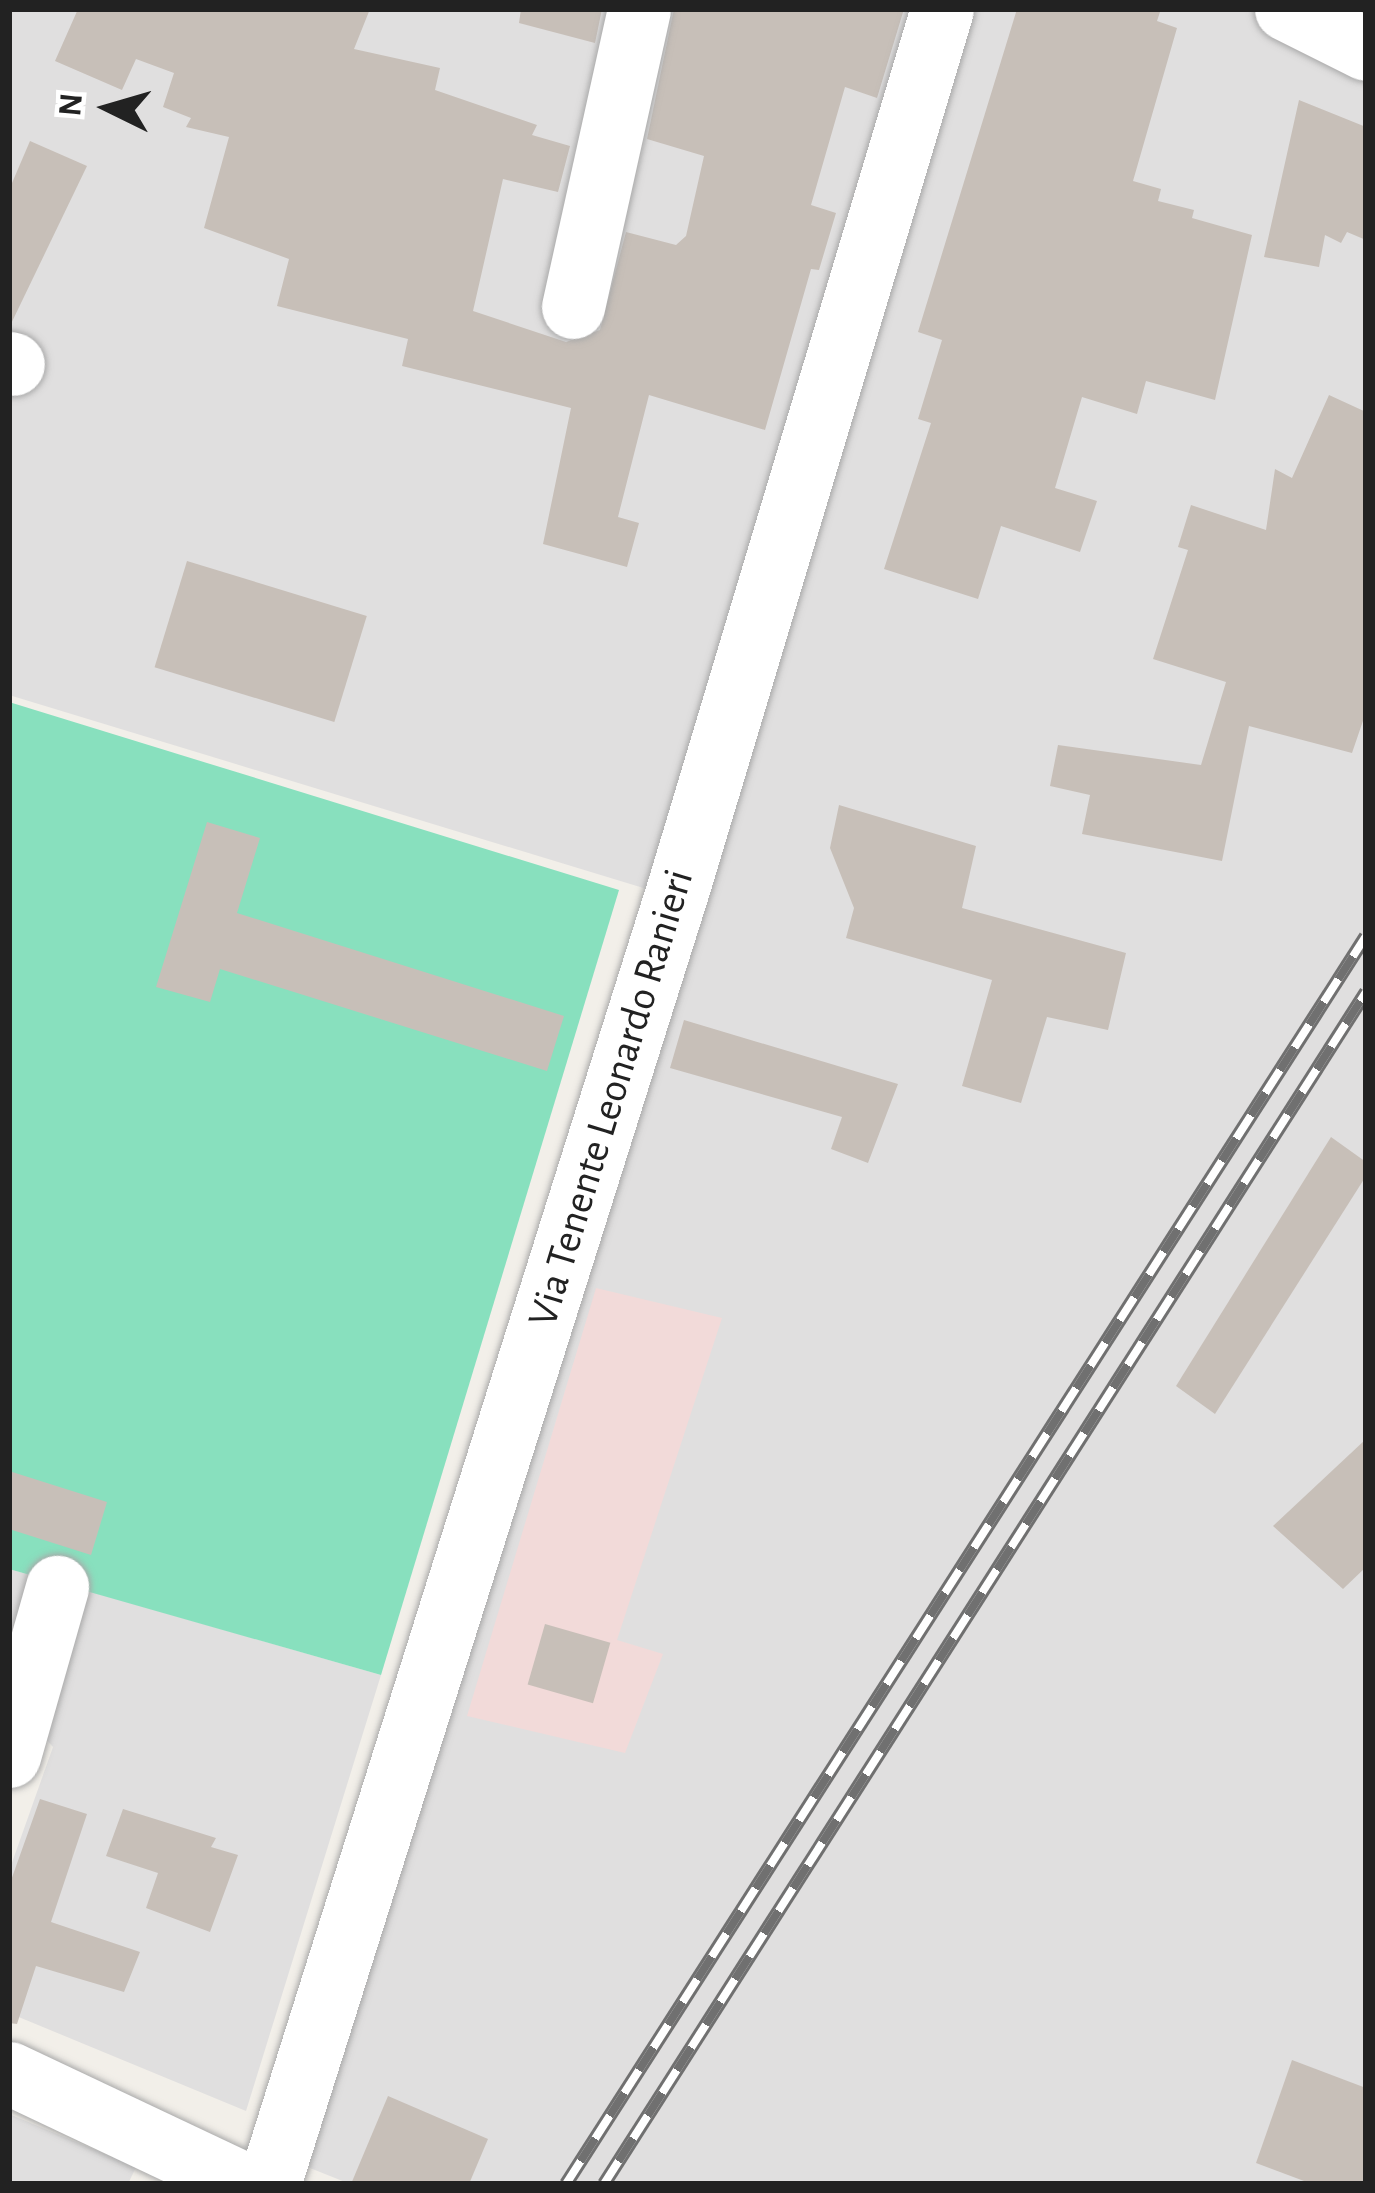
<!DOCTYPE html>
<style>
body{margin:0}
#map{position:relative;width:1375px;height:2193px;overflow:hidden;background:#f2efe9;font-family:"Alegreya Sans",sans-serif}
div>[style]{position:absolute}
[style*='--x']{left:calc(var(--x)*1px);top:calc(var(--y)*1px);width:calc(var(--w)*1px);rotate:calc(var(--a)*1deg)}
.residential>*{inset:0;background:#e0dfdf}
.commercial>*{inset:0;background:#f2dad9}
.pitch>*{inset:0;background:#88e0be}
.building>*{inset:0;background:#c7bfb8;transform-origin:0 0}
.roads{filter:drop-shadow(0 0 3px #a9a9a9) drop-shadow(0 0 3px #a9a9a9)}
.minor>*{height:63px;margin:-31.5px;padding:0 31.5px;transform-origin:31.5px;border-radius:31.5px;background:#fff}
.rail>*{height:14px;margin-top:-7px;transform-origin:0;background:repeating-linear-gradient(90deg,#fff 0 27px,#707070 0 54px);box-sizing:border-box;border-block:3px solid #707070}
span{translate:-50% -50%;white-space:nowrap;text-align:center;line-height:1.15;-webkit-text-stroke:9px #fff;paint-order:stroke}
.street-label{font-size:42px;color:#222}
.frame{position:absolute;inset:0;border:12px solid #222;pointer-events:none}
.north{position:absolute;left:48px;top:48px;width:120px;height:120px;-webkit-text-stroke:9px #fff;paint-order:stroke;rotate:275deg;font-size:33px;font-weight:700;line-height:48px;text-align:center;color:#222}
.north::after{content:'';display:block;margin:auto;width:42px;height:54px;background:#222;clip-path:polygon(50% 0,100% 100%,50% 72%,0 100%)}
</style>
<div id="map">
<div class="residential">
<div style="clip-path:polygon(9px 9px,1366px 9px,1366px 2184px,350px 2184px,255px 2146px,650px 890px,9px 695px)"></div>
<div style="clip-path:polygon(9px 1569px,41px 1578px,9px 1674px)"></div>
<div style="clip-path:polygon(78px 1588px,381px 1675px,246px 2111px,9px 2013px,9px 1871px,53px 1747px,35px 1727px)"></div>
<div style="clip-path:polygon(9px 2114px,136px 2167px,128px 2184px,9px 2184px)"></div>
</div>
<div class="commercial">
<div style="clip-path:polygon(596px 1288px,722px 1318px,617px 1640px,663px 1654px,625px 1753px,467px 1716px)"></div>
</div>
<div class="pitch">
<div style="clip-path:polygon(9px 702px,619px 890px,381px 1675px,9px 1569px)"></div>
</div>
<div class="building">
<div style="clip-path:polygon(78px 9px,370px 9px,354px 49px,440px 68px,435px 90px,537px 125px,532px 135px,570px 146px,558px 192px,503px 179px,473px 311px,566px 342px,600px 330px,626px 232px,676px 245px,686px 236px,704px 156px,647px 139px,674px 9px,904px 9px,877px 98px,845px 87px,811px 205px,836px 213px,819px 270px,811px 269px,765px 430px,649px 395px,618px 517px,639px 523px,627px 567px,543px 544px,571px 408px,402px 366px,408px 339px,277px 306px,289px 259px,204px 228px,229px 137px,186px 127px,191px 118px,163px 107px,174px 73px,136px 59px,122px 90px,55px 61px)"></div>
<div style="clip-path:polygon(521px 9px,602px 9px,595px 43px,519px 23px)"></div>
<div style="clip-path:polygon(1017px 9px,1161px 9px,1157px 21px,1177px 28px,1133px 181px,1161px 189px,1158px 201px,1194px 210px,1192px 218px,1252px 235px,1215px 400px,1146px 381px,1137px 414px,1082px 397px,1055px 488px,1097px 501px,1080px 552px,1001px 526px,978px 599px,884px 569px,931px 423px,918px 419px,942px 340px,918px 332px)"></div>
<div style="clip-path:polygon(1299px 100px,1366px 127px,1366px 240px,1347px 232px,1341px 243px,1325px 235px,1319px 267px,1264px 257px)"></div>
<div style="clip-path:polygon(30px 141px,87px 166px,9px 328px,9px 190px)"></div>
<div style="clip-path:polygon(1329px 395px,1366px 412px,1366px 712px,1352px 753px,1249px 726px,1222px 861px,1082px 834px,1090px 795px,1050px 786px,1058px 745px,1201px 765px,1226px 682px,1153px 659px,1188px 550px,1178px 547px,1191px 505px,1266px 530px,1275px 469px,1292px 478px)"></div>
<div style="left:187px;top:561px;width:188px;height:111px;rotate:17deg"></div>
<div style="clip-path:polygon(839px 805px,976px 846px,962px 908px,1126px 953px,1108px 1030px,1047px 1017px,1021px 1103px,962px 1086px,992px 980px,846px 938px,854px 908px,830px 848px)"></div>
<div style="clip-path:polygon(207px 822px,260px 838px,237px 913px,564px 1016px,547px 1071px,220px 969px,210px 1002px,156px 987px)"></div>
<div style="clip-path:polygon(684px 1020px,898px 1084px,868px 1163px,831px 1149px,842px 1117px,670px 1068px)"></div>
<div style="clip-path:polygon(1331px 1137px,1366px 1162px,1366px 1176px,1215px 1414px,1176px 1386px)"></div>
<div style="clip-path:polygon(1366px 1439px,1366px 1567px,1343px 1589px,1273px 1526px)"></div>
<div style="clip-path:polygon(9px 1471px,107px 1502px,91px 1555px,9px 1529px)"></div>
<div style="left:545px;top:1624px;width:68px;height:63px;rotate:16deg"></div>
<div style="clip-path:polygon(40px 1799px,87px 1814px,51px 1922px,140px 1952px,124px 1992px,36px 1966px,17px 2024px,9px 2023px,9px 1886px)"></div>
<div style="clip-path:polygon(123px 1809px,216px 1838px,211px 1847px,238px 1855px,210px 1932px,146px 1908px,158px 1873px,106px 1856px)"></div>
<div style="clip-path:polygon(1292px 2060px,1366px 2088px,1366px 2184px,1312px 2184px,1256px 2163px)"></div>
<div style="clip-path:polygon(388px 2096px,488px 2139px,469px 2184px,351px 2184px)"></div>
</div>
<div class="roads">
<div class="minor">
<div style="--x:1286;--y:9;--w:89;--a:26.6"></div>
<div style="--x:573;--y:307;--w:305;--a:-77.5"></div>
<div style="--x:9;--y:363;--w:4;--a:14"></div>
<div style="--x:9;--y:1756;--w:176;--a:-74.1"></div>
<div style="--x:9;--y:2073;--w:260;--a:25.3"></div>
<div style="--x:269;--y:2184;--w:1365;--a:-72.48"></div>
<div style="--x:680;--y:882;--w:911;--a:-73.29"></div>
</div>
</div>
<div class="rail">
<div style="--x:566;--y:2184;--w:1482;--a:-57.34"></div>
<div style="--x:604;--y:2184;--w:1415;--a:-57.41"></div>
</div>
<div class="street-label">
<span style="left:611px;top:1098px;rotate:-73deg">Via Tenente Leonardo Ranieri</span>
</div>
<div class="frame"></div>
<div class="north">N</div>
</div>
